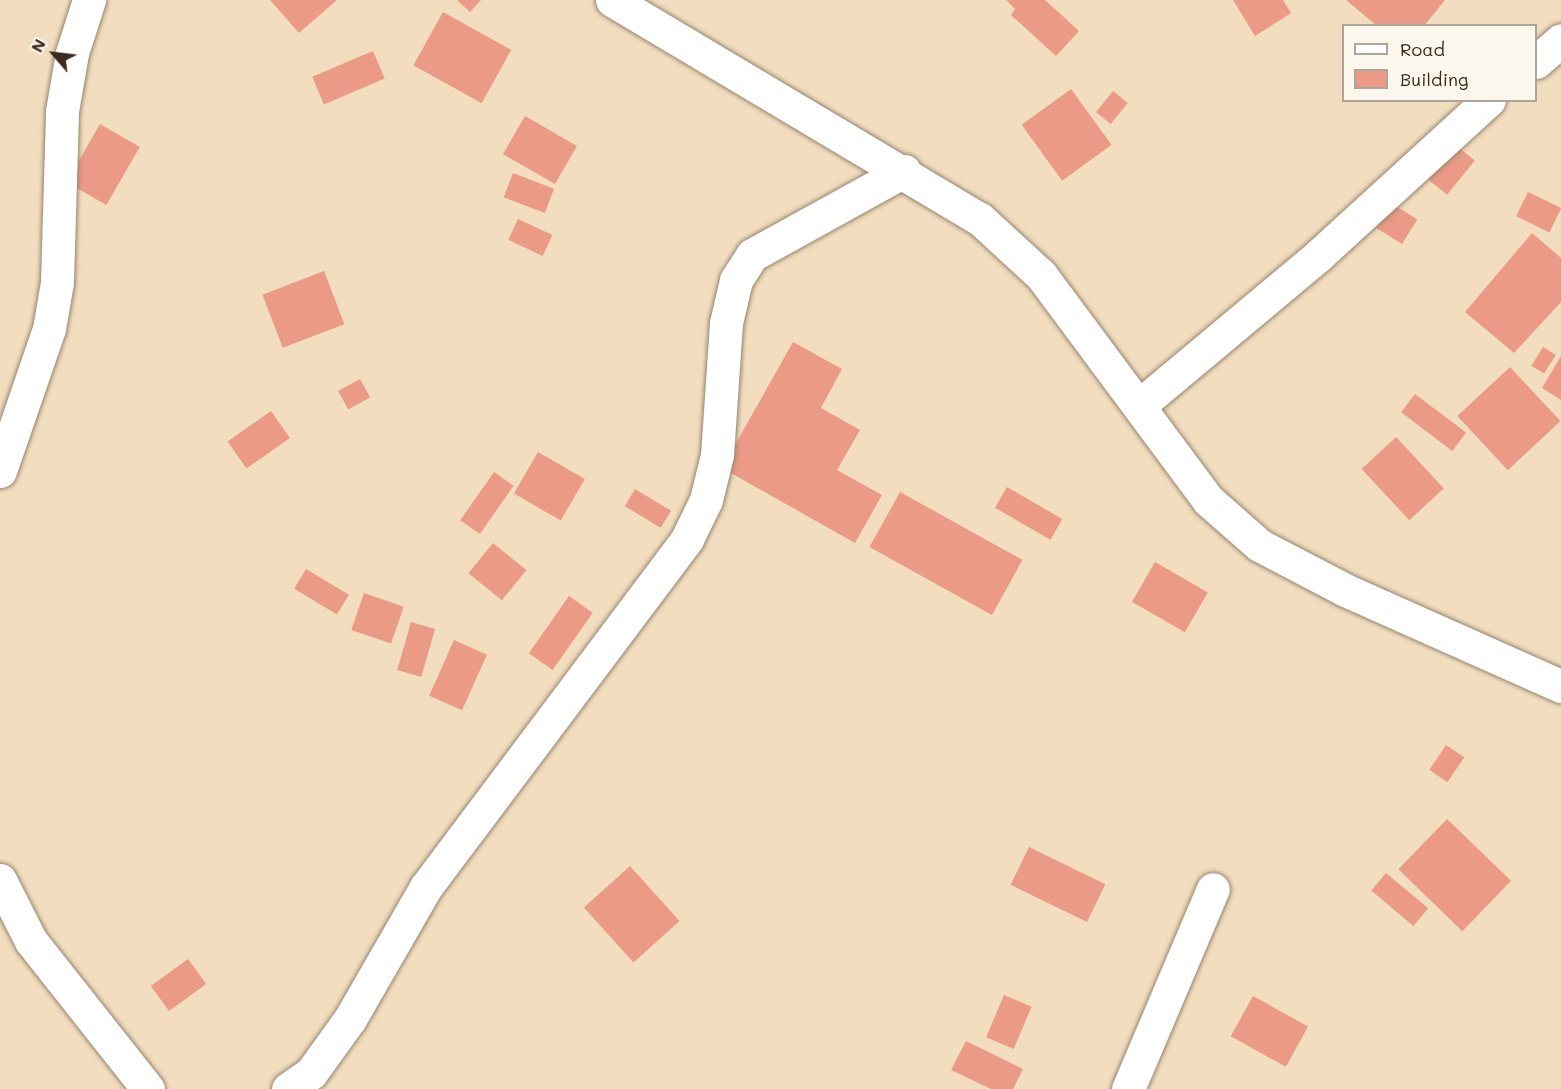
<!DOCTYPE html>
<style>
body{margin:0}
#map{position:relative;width:1561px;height:1089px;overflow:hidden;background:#f2ddbf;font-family:Mali,sans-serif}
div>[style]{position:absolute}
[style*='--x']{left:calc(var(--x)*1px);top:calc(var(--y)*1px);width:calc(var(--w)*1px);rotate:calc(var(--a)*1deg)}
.building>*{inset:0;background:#ea9a87;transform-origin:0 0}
.roads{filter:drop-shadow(0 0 2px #96846e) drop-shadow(0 0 2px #96846e)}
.minor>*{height:33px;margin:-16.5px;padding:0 16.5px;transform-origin:16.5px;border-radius:16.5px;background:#fff}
.tertiary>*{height:33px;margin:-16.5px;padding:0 16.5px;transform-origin:16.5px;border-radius:16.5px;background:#fff}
span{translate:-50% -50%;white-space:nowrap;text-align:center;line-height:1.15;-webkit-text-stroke:5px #fbf7ec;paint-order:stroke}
.legend{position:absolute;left:1342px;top:24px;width:195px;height:78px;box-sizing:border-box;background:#fbf7ec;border:2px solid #aea59a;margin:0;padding:8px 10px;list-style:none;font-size:18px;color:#3b2a1e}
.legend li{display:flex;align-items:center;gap:12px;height:30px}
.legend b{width:30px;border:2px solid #aea59a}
.north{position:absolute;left:24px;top:24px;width:60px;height:60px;-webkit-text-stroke:4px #fbf7ec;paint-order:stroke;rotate:298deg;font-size:16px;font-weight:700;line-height:24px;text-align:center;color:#3b2a1e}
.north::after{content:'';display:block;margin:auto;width:21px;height:27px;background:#3b2a1e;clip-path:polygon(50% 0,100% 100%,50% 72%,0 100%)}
</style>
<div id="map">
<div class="building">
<div style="clip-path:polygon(270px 0,337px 0,299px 33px)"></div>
<div style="clip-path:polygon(457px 0,481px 0,470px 12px)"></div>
<div style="clip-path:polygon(1006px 0,1045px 0,1079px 31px,1056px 56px,1011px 15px,1015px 9px)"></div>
<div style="clip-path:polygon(1233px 0,1283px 0,1291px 13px,1255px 36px)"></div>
<div style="clip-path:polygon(1346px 0,1445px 0,1424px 26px,1377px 26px)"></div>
<div style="left:443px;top:12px;width:78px;height:61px;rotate:29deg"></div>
<div style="left:373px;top:51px;width:30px;height:66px;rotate:67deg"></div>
<div style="left:1071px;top:89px;width:69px;height:61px;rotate:54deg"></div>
<div style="left:1113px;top:91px;width:19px;height:27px;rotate:39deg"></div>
<div style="left:525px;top:116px;width:60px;height:44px;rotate:30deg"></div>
<div style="left:100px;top:124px;width:46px;height:67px;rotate:30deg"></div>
<div style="left:1453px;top:143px;width:28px;height:44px;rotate:39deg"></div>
<div style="left:513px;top:173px;width:44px;height:26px;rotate:21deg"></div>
<div style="left:1528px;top:192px;width:37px;height:27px;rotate:26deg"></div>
<div style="left:1391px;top:203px;width:31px;height:29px;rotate:32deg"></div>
<div style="left:518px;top:219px;width:38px;height:23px;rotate:25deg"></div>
<div style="clip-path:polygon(1532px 233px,1561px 258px,1561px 302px,1514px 353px,1465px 312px)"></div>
<div style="left:324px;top:271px;width:57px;height:66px;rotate:69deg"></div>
<div style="clip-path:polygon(793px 342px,842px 369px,821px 408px,860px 430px,837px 470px,882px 495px,855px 543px,722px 468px)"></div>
<div style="left:1543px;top:347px;width:15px;height:22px;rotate:32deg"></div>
<div style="clip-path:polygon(1561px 356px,1561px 400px,1542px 388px)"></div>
<div style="left:1510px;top:367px;width:74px;height:72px;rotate:47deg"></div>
<div style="left:360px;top:379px;width:21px;height:25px;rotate:61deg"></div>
<div style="left:1415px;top:394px;width:64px;height:23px;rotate:37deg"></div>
<div style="left:271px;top:411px;width:33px;height:53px;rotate:55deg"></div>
<div style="left:1396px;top:437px;width:70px;height:47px;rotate:47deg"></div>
<div style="left:538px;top:452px;width:54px;height:48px;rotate:30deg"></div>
<div style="left:494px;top:472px;width:24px;height:59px;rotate:35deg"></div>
<div style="left:1007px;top:487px;width:64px;height:24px;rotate:30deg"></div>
<div style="left:635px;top:489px;width:42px;height:20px;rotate:31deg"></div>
<div style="left:900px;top:492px;width:140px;height:63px;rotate:29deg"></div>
<div style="left:493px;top:543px;width:43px;height:39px;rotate:39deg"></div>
<div style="left:1155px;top:562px;width:61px;height:46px;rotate:30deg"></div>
<div style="left:306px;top:569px;width:50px;height:23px;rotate:31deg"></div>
<div style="left:364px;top:593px;width:42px;height:39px;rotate:19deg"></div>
<div style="left:569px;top:596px;width:29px;height:70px;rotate:35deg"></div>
<div style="left:411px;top:622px;width:25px;height:50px;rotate:16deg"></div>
<div style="left:454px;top:640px;width:36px;height:61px;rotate:24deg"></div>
<div style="left:1446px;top:745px;width:22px;height:30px;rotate:34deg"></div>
<div style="left:1447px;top:819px;width:89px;height:70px;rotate:44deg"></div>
<div style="left:1029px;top:847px;width:85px;height:42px;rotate:26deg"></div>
<div style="left:630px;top:866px;width:74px;height:62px;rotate:48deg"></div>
<div style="left:1386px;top:873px;width:55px;height:23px;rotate:40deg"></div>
<div style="left:188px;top:959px;width:31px;height:46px;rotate:54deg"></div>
<div style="left:1004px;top:995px;width:30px;height:46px;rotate:23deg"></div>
<div style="left:1253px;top:996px;width:63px;height:46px;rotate:29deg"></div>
<div style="clip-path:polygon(966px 1041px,1023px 1069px,1013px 1089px,991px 1089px,951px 1070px)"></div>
</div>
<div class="roads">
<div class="minor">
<div style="--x:1536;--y:62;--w:33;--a:-41"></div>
<div style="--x:1141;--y:404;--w:232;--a:-39.9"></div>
<div style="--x:1319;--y:255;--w:230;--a:-42.4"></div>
<div style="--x:0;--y:471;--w:150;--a:-71"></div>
<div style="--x:49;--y:329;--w:48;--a:-80.3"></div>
<div style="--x:57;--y:282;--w:171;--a:-88.3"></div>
<div style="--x:62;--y:111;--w:59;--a:-80.2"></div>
<div style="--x:72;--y:53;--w:56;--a:-72.2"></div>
<div style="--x:0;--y:880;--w:68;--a:63.1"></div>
<div style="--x:31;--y:941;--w:189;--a:51.7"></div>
<div style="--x:288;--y:1089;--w:28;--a:-35"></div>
<div style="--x:311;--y:1073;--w:67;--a:-54.2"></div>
<div style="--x:350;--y:1019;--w:152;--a:-60.1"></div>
<div style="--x:426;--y:887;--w:435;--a:-53.1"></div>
<div style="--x:687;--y:539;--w:43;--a:-64"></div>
<div style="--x:706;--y:500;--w:46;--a:-76.3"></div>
<div style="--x:717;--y:455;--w:132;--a:-86.1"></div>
<div style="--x:726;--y:323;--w:44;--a:-76.9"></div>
<div style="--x:736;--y:280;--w:30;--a:-57"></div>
<div style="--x:752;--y:255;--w:174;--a:-28.9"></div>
<div style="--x:1128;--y:1089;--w:217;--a:-67"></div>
</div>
<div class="tertiary">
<div style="--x:612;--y:0;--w:428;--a:30.8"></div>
<div style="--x:980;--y:219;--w:83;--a:42.6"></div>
<div style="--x:1041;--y:275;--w:280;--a:53.4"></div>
<div style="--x:1208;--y:500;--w:68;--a:41.4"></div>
<div style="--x:1259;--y:545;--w:97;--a:27.6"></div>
<div style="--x:1345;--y:590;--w:236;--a:24"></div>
</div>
</div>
<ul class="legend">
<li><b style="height:8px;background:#fff"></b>Road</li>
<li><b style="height:16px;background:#ea9a87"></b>Building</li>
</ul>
<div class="north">N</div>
</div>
